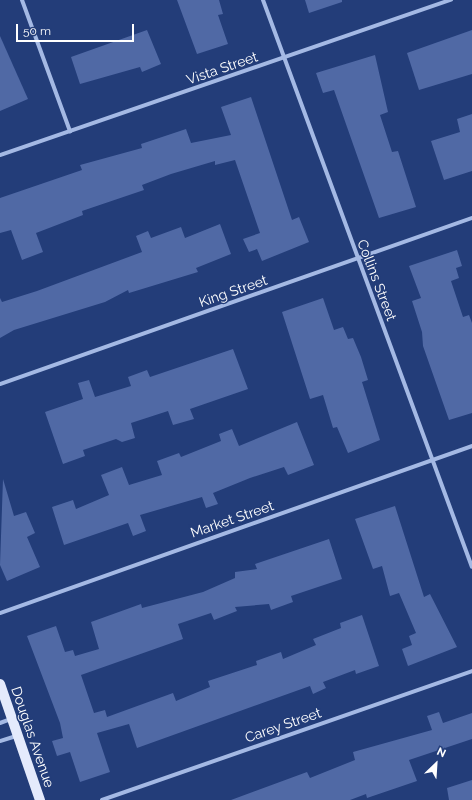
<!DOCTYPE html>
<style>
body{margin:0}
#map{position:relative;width:472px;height:800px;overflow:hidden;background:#233d79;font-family:Raleway,sans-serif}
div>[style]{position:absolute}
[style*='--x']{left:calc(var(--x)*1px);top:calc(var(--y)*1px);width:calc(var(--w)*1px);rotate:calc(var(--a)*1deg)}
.building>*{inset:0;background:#5069a5}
.minor>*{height:4px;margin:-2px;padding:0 2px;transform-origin:2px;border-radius:2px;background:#a4b9e4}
.primary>*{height:10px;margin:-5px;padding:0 5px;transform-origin:5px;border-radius:5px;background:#e4eafc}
span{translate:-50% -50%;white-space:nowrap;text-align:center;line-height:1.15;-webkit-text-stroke:3px #233d79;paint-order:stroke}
.street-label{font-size:14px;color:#fff}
.north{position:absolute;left:416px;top:744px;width:40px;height:40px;-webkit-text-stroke:3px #233d79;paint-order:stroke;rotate:25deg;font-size:11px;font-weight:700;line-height:16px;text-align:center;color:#fff}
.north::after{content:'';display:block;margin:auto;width:14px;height:18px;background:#fff;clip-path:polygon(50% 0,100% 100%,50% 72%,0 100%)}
.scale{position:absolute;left:16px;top:24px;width:118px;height:18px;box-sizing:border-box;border:2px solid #fff;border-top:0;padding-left:5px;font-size:12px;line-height:14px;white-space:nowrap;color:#fff;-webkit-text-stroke:3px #233d79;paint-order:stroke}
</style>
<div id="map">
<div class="building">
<div style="clip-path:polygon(177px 0,219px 0,223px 14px,218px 15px,228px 44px,197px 54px)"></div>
<div style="clip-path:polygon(305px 0,342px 0,342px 2px,309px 13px)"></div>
<div style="clip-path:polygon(147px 30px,161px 64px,142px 72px,140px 67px,80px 84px,71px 57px)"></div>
<div style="clip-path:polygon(472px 30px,472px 74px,419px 90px,407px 53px)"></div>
<div style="clip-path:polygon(0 36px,28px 99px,0 111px)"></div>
<div style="clip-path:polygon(375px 55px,388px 112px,380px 115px,392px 152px,398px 151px,416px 207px,379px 218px,334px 90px,323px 93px,316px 73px)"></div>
<div style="clip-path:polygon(251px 97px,292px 220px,299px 217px,309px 242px,262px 261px,257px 249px,249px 252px,243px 239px,260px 233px,235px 160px,215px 165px,215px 161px,171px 174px,142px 185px,144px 190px,82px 211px,83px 215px,36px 233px,43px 252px,22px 260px,11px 230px,0 233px,0 198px,82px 170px,80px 165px,142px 148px,141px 144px,186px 129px,191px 143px,231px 135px,221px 107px)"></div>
<div style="clip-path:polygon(472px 114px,472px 171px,444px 180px,431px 141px,460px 132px,457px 119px)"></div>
<div style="clip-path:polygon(220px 224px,231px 254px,196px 268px,198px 272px,129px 293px,128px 290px,105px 302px,14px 330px,0 338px,0 298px,2px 302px,37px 291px,142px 252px,136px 236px,148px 231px,151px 238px,181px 227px,185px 238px)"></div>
<div style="clip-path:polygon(457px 250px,462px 266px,456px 268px,459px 278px,451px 281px,463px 317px,469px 315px,472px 323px,472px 413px,449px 420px,423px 346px,422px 332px,412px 301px,421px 298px,409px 266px)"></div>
<div style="clip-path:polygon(323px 298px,334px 330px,343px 327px,348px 339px,353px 338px,361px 357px,368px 380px,362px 382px,380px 440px,348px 453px,337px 427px,333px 428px,323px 395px,310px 399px,282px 312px)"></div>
<div style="clip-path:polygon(233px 349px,248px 389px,190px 409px,194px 419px,173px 425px,168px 411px,131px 423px,135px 438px,122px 442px,116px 439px,83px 450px,85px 456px,63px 464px,45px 412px,83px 399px,78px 383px,89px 380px,95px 397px,131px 386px,128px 377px,147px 370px,150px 377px)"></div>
<div style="clip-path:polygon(297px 422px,314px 465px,288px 475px,284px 467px,250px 478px,213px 493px,218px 504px,206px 508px,202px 497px,140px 515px,146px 531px,133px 536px,128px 523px,64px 545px,52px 507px,73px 500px,76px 509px,109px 495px,101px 475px,122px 467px,129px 485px,162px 475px,157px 461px,179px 453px,181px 457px,221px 441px,219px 434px,232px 429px,239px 446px)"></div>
<div style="clip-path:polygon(3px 479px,14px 516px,26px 512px,35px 533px,27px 537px,40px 567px,7px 581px,0 565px)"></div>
<div style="clip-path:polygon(395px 506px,424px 597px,430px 594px,457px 647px,408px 666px,402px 649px,412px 645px,409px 636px,416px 633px,399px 593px,390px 596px,382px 566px,373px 569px,355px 519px)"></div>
<div style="clip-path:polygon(329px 539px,342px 579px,291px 596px,293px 602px,271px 610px,269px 604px,235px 607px,237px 611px,214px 620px,211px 613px,178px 624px,183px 639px,81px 675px,94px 713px,105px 710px,107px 717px,173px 693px,176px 701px,210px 687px,208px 681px,257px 665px,256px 661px,281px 652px,283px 659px,316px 645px,313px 639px,341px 628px,340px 623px,362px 615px,379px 666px,356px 674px,355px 670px,323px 682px,326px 688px,313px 694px,310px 686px,137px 748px,129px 724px,97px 733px,110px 772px,80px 782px,70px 752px,57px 756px,52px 741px,63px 738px,60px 723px,27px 636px,56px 626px,65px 652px,73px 650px,75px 656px,99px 649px,91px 622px,141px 604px,142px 608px,203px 592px,235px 578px,235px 572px,257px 569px,255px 564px)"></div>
<div style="clip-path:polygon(439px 712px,443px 723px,472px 713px,472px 739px,409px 760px,417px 781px,367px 798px,366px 794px,350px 800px,231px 800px,307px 772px,310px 778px,355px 760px,353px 752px,432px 730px,427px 716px)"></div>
<div style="clip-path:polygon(472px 780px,472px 800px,449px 800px,447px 788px)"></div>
</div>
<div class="minor">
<div style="--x:22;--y:0;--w:140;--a:69.9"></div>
<div style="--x:263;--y:0;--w:604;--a:69.77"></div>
<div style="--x:0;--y:155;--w:477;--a:-19"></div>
<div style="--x:0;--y:384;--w:500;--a:-19.38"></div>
<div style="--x:0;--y:613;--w:501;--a:-19.48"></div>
<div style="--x:0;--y:723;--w:12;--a:-20"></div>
<div style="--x:0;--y:741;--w:17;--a:-17"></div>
<div style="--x:102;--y:800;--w:392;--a:-19.2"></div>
</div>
<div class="primary">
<div style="--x:0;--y:684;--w:123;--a:71"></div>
</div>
<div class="street-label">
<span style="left:222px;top:68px;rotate:-19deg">Vista Street</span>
<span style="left:377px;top:280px;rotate:69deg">Collins Street</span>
<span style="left:233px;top:291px;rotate:-19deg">King Street</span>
<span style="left:232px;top:519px;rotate:-19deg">Market Street</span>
<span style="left:283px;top:725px;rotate:-19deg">Carey Street</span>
<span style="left:33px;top:737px;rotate:71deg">Douglas Avenue</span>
</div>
<div class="north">N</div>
<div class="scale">50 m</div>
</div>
